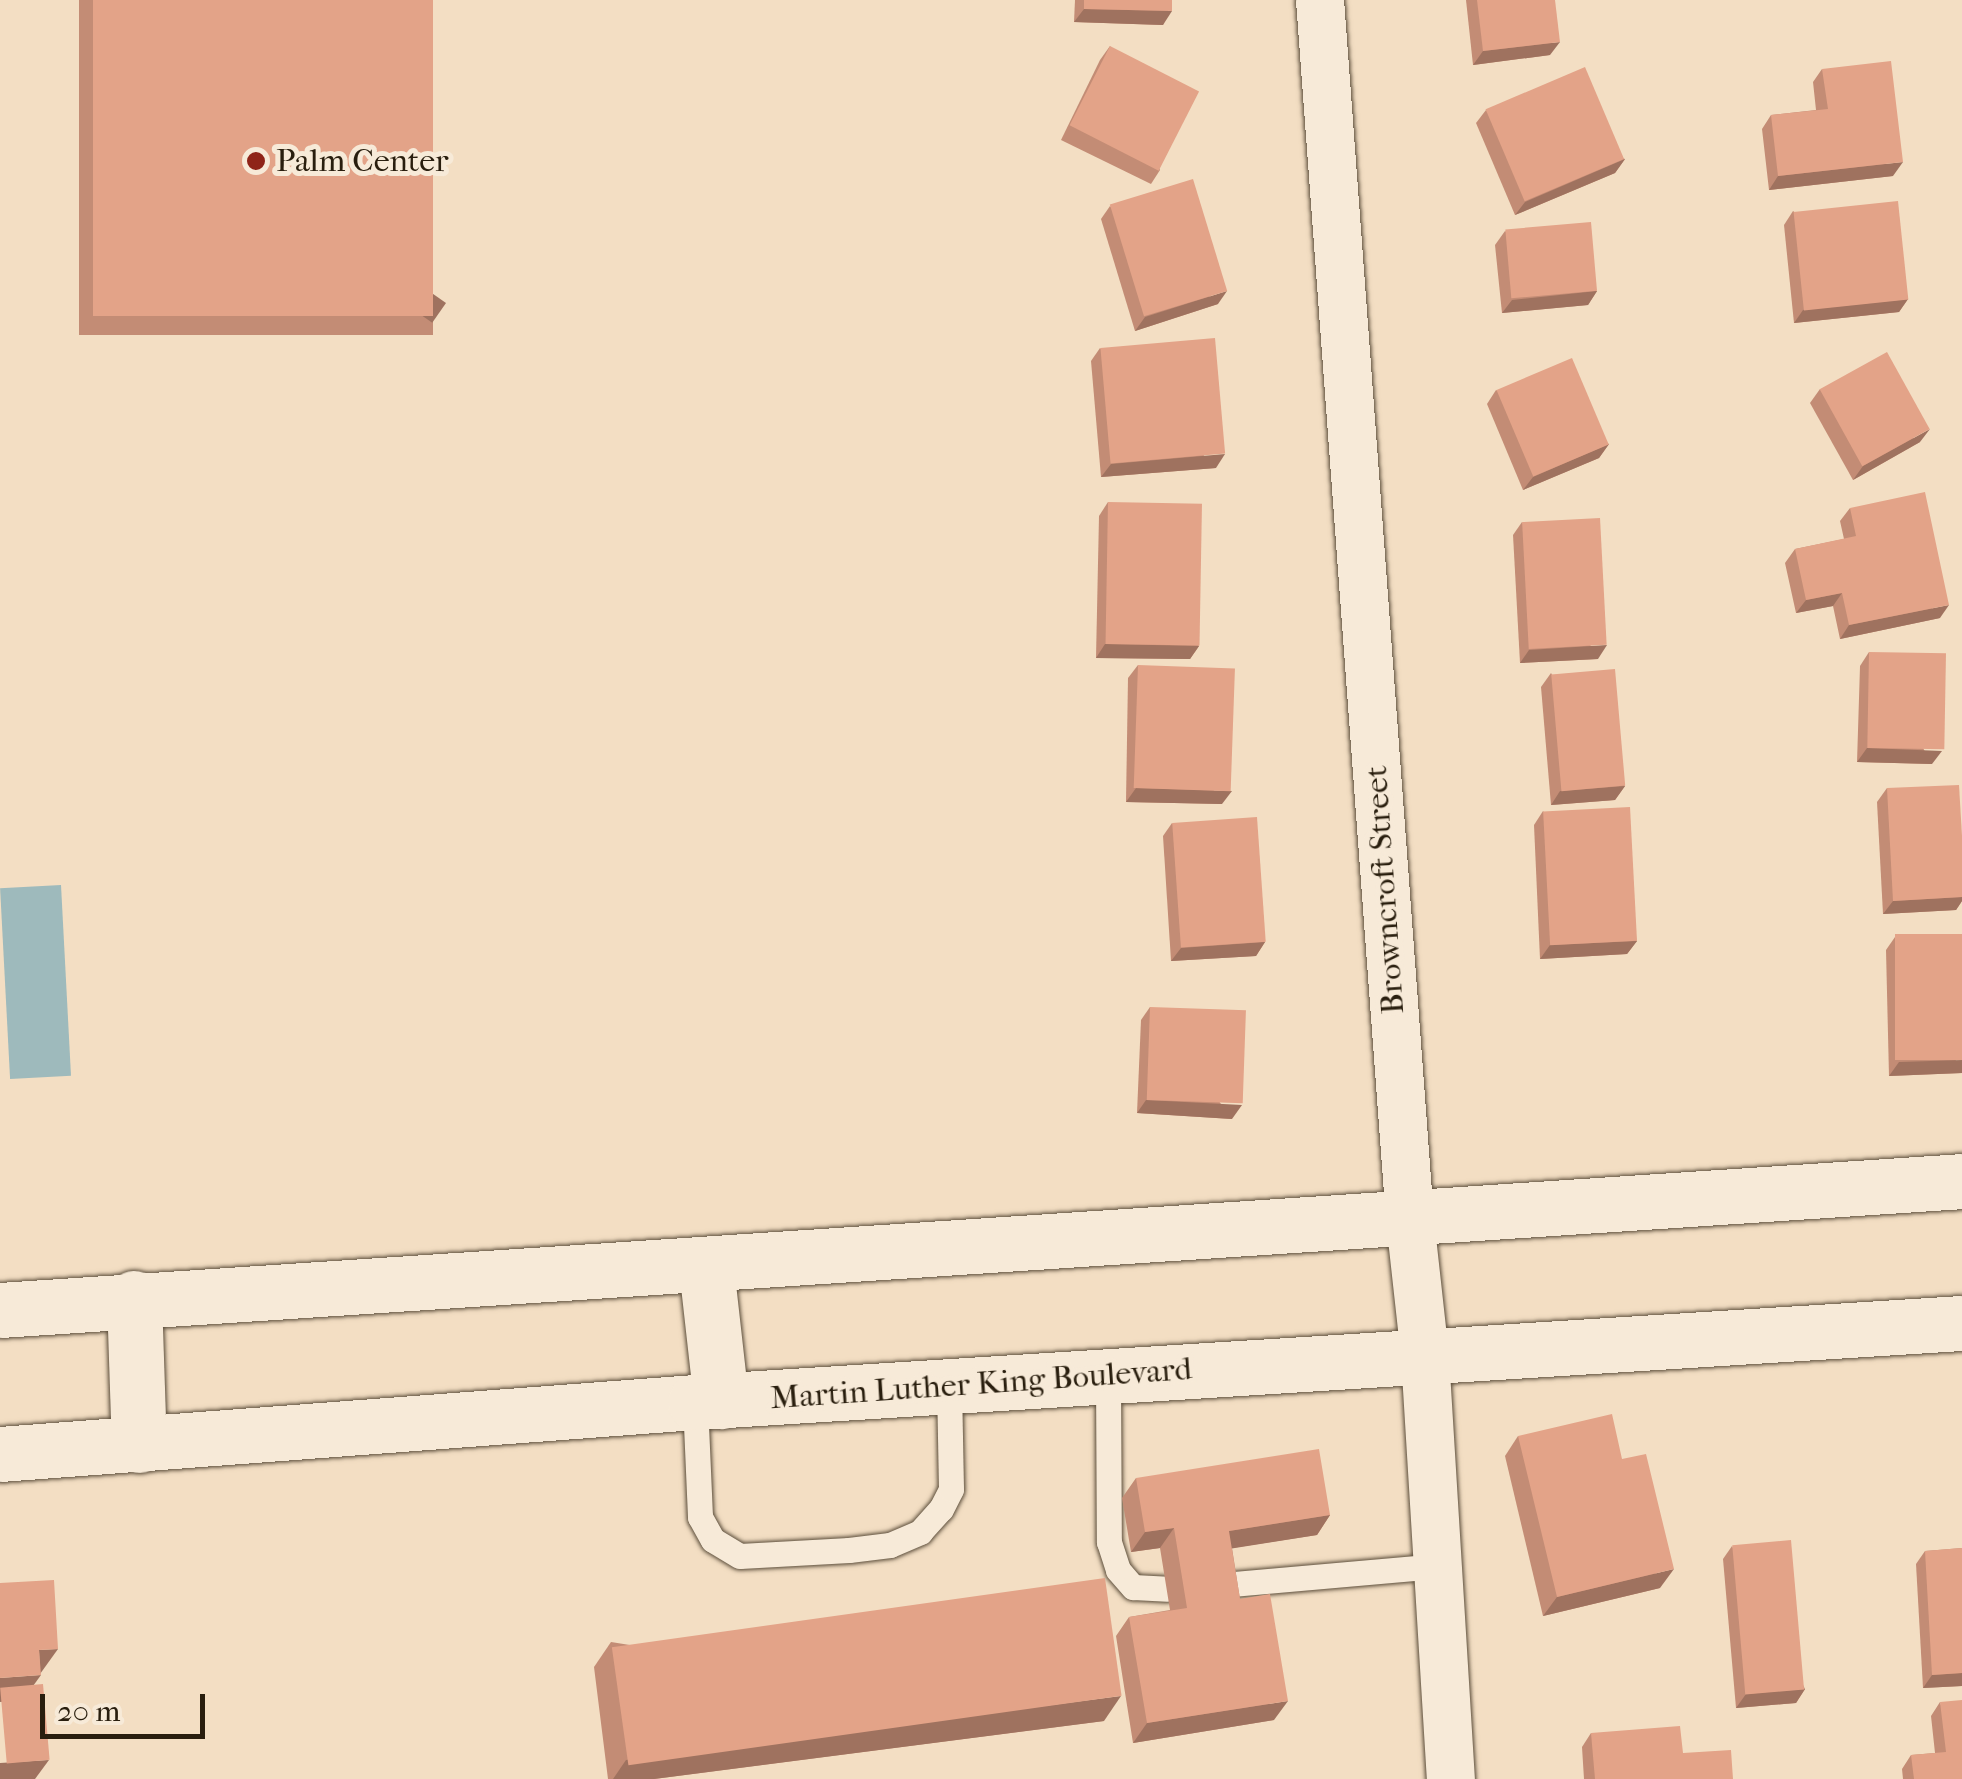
<!DOCTYPE html>
<style>
body{margin:0}
#map{position:relative;width:1962px;height:1779px;overflow:hidden;background:#f3dec3;font-family:"IM FELL French Canon",serif}
div>[style]{position:absolute}
[style*='--x']{left:calc(var(--x)*1px);top:calc(var(--y)*1px);width:calc(var(--w)*1px);rotate:calc(var(--a)*1deg)}
.water>*{inset:0;background:#9ebabc;transform-origin:0 0}
.roads{filter:drop-shadow(0 0 2px #5c4e3b) drop-shadow(0 0 2px #5c4e3b)}
.service>*{height:25px;margin:-12.5px;padding:0 12.5px;transform-origin:12.5px;border-radius:12.5px;background:#f7ead8}
.minor>*{height:48px;margin:-24px;padding:0 24px;transform-origin:24px;border-radius:24px;background:#f7ead8}
.secondary>*{height:55px;margin:-27.5px;padding:0 27.5px;transform-origin:27.5px;border-radius:27.5px;background:#f7ead8}
.wall>*{inset:0;background:#c38c75;transform-origin:0 0}
.shaded-wall>*{inset:0;background:#9f725f;transform-origin:0 0}
.building>*{inset:0;background:#e3a388;transform-origin:0 0}
.dots>*{width:28px;height:28px;translate:-50% -50%;box-sizing:border-box;border:5px solid #f7ead8;border-radius:50%}
span{translate:-50% -50%;white-space:nowrap;text-align:center;line-height:1.15;-webkit-text-stroke:10px #f7ead8;paint-order:stroke}
.poi-label{font-size:32px;color:#291e0e}
.left{translate:0 -50%;text-align:left}
.street-label{font-size:32px;color:#291e0e}
.scale{position:absolute;left:40px;top:1694px;width:165px;height:45px;box-sizing:border-box;border:5px solid #291e0e;border-top:0;padding-left:12px;font-size:30px;line-height:35px;white-space:nowrap;color:#291e0e;-webkit-text-stroke:8px #f7ead8;paint-order:stroke}
</style>
<div id="map">
<div class="water">
<div style="left:61px;top:885px;width:191px;height:61px;rotate:87deg"></div>
</div>
<div class="roads">
<div class="service">
<div style="--x:1108;--y:1376;--w:166;--a:89.7"></div>
<div style="--x:1109;--y:1542;--w:29;--a:72"></div>
<div style="--x:1118;--y:1570;--w:23;--a:49"></div>
<div style="--x:1133;--y:1587;--w:34;--a:3"></div>
<div style="--x:695;--y:1402;--w:115;--a:87.5"></div>
<div style="--x:700;--y:1517;--w:26;--a:61"></div>
<div style="--x:713;--y:1540;--w:31;--a:31"></div>
<div style="--x:740;--y:1556;--w:109;--a:-3.2"></div>
<div style="--x:849;--y:1550;--w:41;--a:-7"></div>
<div style="--x:890;--y:1545;--w:33;--a:-23"></div>
<div style="--x:920;--y:1532;--w:31;--a:-48"></div>
<div style="--x:941;--y:1509;--w:22;--a:-63"></div>
<div style="--x:951;--y:1489;--w:103;--a:-91.1"></div>
<div style="--x:1221;--y:1585;--w:218;--a:-5"></div>
</div>
<div class="minor">
<div style="--x:1320;--y:0;--w:1223;--a:85.78"></div>
<div style="--x:1410;--y:1220;--w:137;--a:83.7"></div>
<div style="--x:1425;--y:1356;--w:424;--a:86.5"></div>
</div>
<div class="secondary">
<div style="--x:706;--y:1267;--w:135;--a:83.6"></div>
<div style="--x:134;--y:1298;--w:147;--a:88.1"></div>
<div style="--x:0;--y:1310;--w:1966;--a:-3.76"></div>
<div style="--x:0;--y:1454;--w:697;--a:-4.28"></div>
<div style="--x:695;--y:1402;--w:1269;--a:-3.57"></div>
</div>
</div>
<div class="wall">
<div style="left:79px;top:0;width:354px;height:335px"></div>
<div style="clip-path:polygon(1075px 0,1172px 0,1163px 25px,1074px 22px)"></div>
<div style="clip-path:polygon(1466px 0,1555px 0,1550px 55px,1473px 65px)"></div>
<div style="clip-path:polygon(1110px 46px,1160px 170px,1151px 184px,1061px 140px,1100px 60px)"></div>
<div style="clip-path:polygon(1822px 69px,1893px 176px,1769px 190px,1762px 129px,1771px 115px,1816px 110px,1813px 82px)"></div>
<div style="clip-path:polygon(1486px 110px,1625px 159px,1615px 173px,1515px 215px,1476px 123px)"></div>
<div style="clip-path:polygon(1110px 206px,1218px 304px,1135px 331px,1101px 219px)"></div>
<div style="clip-path:polygon(1793px 211px,1908px 299px,1899px 312px,1794px 323px,1784px 225px)"></div>
<div style="clip-path:polygon(1505px 231px,1597px 291px,1588px 305px,1502px 313px,1495px 245px)"></div>
<div style="clip-path:polygon(1100px 348px,1216px 468px,1101px 477px,1091px 361px)"></div>
<div style="clip-path:polygon(1820px 389px,1920px 442px,1853px 480px,1810px 403px)"></div>
<div style="clip-path:polygon(1496px 390px,1609px 444px,1599px 458px,1523px 490px,1487px 404px)"></div>
<div style="clip-path:polygon(1108px 502px,1199px 646px,1190px 659px,1096px 658px,1099px 516px)"></div>
<div style="clip-path:polygon(1850px 508px,1940px 618px,1840px 639px,1833px 606px,1796px 613px,1785px 563px,1795px 549px,1844px 539px,1840px 521px)"></div>
<div style="clip-path:polygon(1522px 522px,1598px 659px,1520px 663px,1513px 535px)"></div>
<div style="clip-path:polygon(1869px 652px,1932px 764px,1857px 762px,1860px 666px)"></div>
<div style="clip-path:polygon(1138px 665px,1222px 804px,1126px 802px,1128px 678px)"></div>
<div style="clip-path:polygon(1551px 673px,1625px 786px,1615px 800px,1551px 805px,1541px 687px)"></div>
<div style="clip-path:polygon(1887px 788px,1962px 836px,1962px 901px,1956px 910px,1883px 914px,1877px 802px)"></div>
<div style="clip-path:polygon(1543px 811px,1637px 941px,1627px 954px,1540px 959px,1534px 825px)"></div>
<div style="clip-path:polygon(1172px 823px,1265px 942px,1256px 956px,1171px 961px,1163px 836px)"></div>
<div style="clip-path:polygon(1895px 937px,1962px 1073px,1889px 1076px,1886px 950px)"></div>
<div style="clip-path:polygon(1150px 1007px,1232px 1119px,1137px 1113px,1141px 1020px)"></div>
<div style="clip-path:polygon(1518px 1436px,1622px 1459px,1660px 1588px,1543px 1616px,1505px 1456px)"></div>
<div style="clip-path:polygon(1136px 1478px,1330px 1515px,1317px 1535px,1232px 1548px,1240px 1599px,1274px 1720px,1133px 1743px,1116px 1636px,1129px 1617px,1170px 1610px,1160px 1548px,1131px 1552px,1122px 1498px)"></div>
<div style="clip-path:polygon(1732px 1546px,1805px 1689px,1796px 1703px,1736px 1708px,1723px 1559px)"></div>
<div style="clip-path:polygon(1962px 1548px,1962px 1686px,1923px 1688px,1916px 1564px,1925px 1551px)"></div>
<div style="clip-path:polygon(611px 1642px,1104px 1721px,654px 1779px,608px 1779px,594px 1667px)"></div>
<div style="clip-path:polygon(1940px 1702px,1962px 1779px,1903px 1779px,1902px 1769px,1911px 1755px,1935px 1753px,1931px 1716px)"></div>
<div style="clip-path:polygon(1591px 1733px,1683px 1753px,1733px 1779px,1584px 1779px,1582px 1747px)"></div>
</div>
<div class="shaded-wall">
<div style="clip-path:polygon(1084px 9px,1172px 11px,1163px 25px,1074px 22px)"></div>
<div style="clip-path:polygon(1560px 42px,1550px 55px,1473px 65px,1483px 51px)"></div>
<div style="clip-path:polygon(1625px 159px,1615px 173px,1515px 215px,1525px 202px)"></div>
<div style="clip-path:polygon(1903px 162px,1893px 176px,1769px 190px,1778px 176px)"></div>
<div style="clip-path:polygon(1227px 291px,1218px 304px,1135px 331px,1145px 317px)"></div>
<div style="clip-path:polygon(1597px 291px,1588px 305px,1502px 313px,1512px 300px)"></div>
<div style="clip-path:polygon(1908px 299px,1899px 312px,1794px 323px,1803px 310px)"></div>
<div style="left:446px;top:303px;width:24px;height:339px;rotate:125deg"></div>
<div style="clip-path:polygon(1930px 429px,1920px 442px,1853px 480px,1863px 466px)"></div>
<div style="clip-path:polygon(1609px 444px,1599px 458px,1523px 490px,1533px 477px)"></div>
<div style="clip-path:polygon(1225px 454px,1216px 468px,1101px 477px,1111px 464px)"></div>
<div style="clip-path:polygon(1842px 593px,1833px 606px,1796px 613px,1806px 600px)"></div>
<div style="clip-path:polygon(1949px 605px,1940px 618px,1840px 639px,1849px 625px)"></div>
<div style="clip-path:polygon(1105px 644px,1199px 646px,1190px 659px,1096px 658px)"></div>
<div style="clip-path:polygon(1607px 645px,1598px 659px,1520px 663px,1529px 650px)"></div>
<div style="clip-path:polygon(1867px 748px,1942px 751px,1932px 764px,1857px 762px)"></div>
<div style="clip-path:polygon(1625px 786px,1615px 800px,1551px 805px,1560px 791px)"></div>
<div style="clip-path:polygon(1136px 788px,1232px 791px,1222px 804px,1126px 802px)"></div>
<div style="clip-path:polygon(1962px 897px,1962px 901px,1956px 910px,1883px 914px,1893px 901px)"></div>
<div style="clip-path:polygon(1637px 941px,1627px 954px,1540px 959px,1550px 945px)"></div>
<div style="clip-path:polygon(1265px 942px,1256px 956px,1171px 961px,1181px 948px)"></div>
<div style="clip-path:polygon(1962px 1060px,1962px 1073px,1889px 1076px,1899px 1062px)"></div>
<div style="clip-path:polygon(1146px 1100px,1242px 1105px,1232px 1119px,1137px 1113px)"></div>
<div style="clip-path:polygon(1330px 1515px,1317px 1535px,1216px 1551px,1229px 1531px)"></div>
<div style="clip-path:polygon(1174px 1528px,1160px 1548px,1131px 1552px,1145px 1532px)"></div>
<div style="clip-path:polygon(1674px 1569px,1660px 1588px,1543px 1616px,1557px 1597px)"></div>
<div style="clip-path:polygon(58px 1649px,40px 1674px,39px 1650px)"></div>
<div style="clip-path:polygon(1962px 1673px,1962px 1686px,1923px 1688px,1932px 1675px)"></div>
<div style="clip-path:polygon(41px 1675px,23px 1700px,0 1702px,0 1678px)"></div>
<div style="clip-path:polygon(1805px 1689px,1796px 1703px,1736px 1708px,1746px 1694px)"></div>
<div style="clip-path:polygon(1121px 1696px,1104px 1721px,654px 1779px,613px 1779px,626px 1760px)"></div>
<div style="clip-path:polygon(1288px 1701px,1274px 1720px,1133px 1743px,1147px 1723px)"></div>
<div style="clip-path:polygon(49px 1760px,35px 1779px,0 1779px,0 1763px)"></div>
</div>
<div class="building">
<div style="left:93px;top:0;width:340px;height:316px"></div>
<div style="clip-path:polygon(1084px 0,1172px 0,1172px 11px,1084px 9px)"></div>
<div style="clip-path:polygon(1477px 0,1555px 0,1560px 42px,1483px 51px)"></div>
<div style="left:1110px;top:46px;width:100px;height:89px;rotate:27deg"></div>
<div style="clip-path:polygon(1891px 61px,1903px 162px,1778px 176px,1771px 115px,1828px 109px,1822px 69px)"></div>
<div style="left:1585px;top:67px;width:100px;height:108px;rotate:67deg"></div>
<div style="left:1193px;top:179px;width:117px;height:87px;rotate:73deg"></div>
<div style="left:1898px;top:201px;width:99px;height:105px;rotate:84deg"></div>
<div style="left:1591px;top:222px;width:69px;height:86px;rotate:85deg"></div>
<div style="left:1215px;top:338px;width:116px;height:115px;rotate:85deg"></div>
<div style="left:1887px;top:352px;width:88px;height:77px;rotate:61deg"></div>
<div style="left:1572px;top:358px;width:94px;height:82px;rotate:67deg"></div>
<div style="clip-path:polygon(1925px 492px,1949px 605px,1849px 625px,1842px 593px,1806px 600px,1795px 549px,1856px 536px,1850px 508px)"></div>
<div style="left:1108px;top:502px;width:94px;height:142px;rotate:1deg"></div>
<div style="left:1600px;top:518px;width:127px;height:78px;rotate:87deg"></div>
<div style="left:1869px;top:652px;width:77px;height:96px;rotate:1deg"></div>
<div style="left:1138px;top:665px;width:97px;height:123px;rotate:2deg"></div>
<div style="left:1615px;top:669px;width:117px;height:64px;rotate:85deg"></div>
<div style="clip-path:polygon(1959px 785px,1962px 836px,1962px 897px,1893px 901px,1887px 788px)"></div>
<div style="left:1630px;top:807px;width:134px;height:87px;rotate:87deg"></div>
<div style="left:1257px;top:817px;width:125px;height:85px;rotate:86deg"></div>
<div style="left:1962px;top:934px;width:126px;height:67px;rotate:90deg"></div>
<div style="left:1150px;top:1007px;width:96px;height:93px;rotate:2deg"></div>
<div style="clip-path:polygon(1612px 1414px,1622px 1459px,1646px 1454px,1674px 1569px,1557px 1597px,1518px 1436px)"></div>
<div style="clip-path:polygon(1319px 1449px,1330px 1515px,1229px 1531px,1240px 1599px,1270px 1594px,1288px 1701px,1147px 1723px,1129px 1617px,1187px 1608px,1174px 1528px,1145px 1532px,1136px 1478px)"></div>
<div style="left:1791px;top:1540px;width:150px;height:59px;rotate:85deg"></div>
<div style="clip-path:polygon(1962px 1548px,1962px 1673px,1932px 1675px,1925px 1551px)"></div>
<div style="left:1105px;top:1578px;width:119px;height:498px;rotate:82deg"></div>
<div style="clip-path:polygon(54px 1580px,58px 1649px,39px 1650px,41px 1675px,0 1678px,0 1583px)"></div>
<div style="left:43px;top:1684px;width:76px;height:43px;rotate:85deg"></div>
<div style="clip-path:polygon(1962px 1700px,1962px 1779px,1914px 1779px,1911px 1755px,1946px 1752px,1940px 1702px)"></div>
<div style="clip-path:polygon(1680px 1726px,1683px 1753px,1731px 1750px,1733px 1779px,1595px 1779px,1591px 1733px)"></div>
</div>
<div class="dots">
<div style="left:256px;top:161px;background:#8f2418"></div>
</div>
<div class="poi-label">
<span class="left" style="left:276px;top:161px">Palm Center</span>
</div>
<div class="street-label">
<span style="left:1385px;top:890px;rotate:-94deg">Browncroft Street</span>
<span style="left:981px;top:1384px;rotate:-4deg">Martin Luther King Boulevard</span>
</div>
<div class="scale">20 m</div>
</div>
